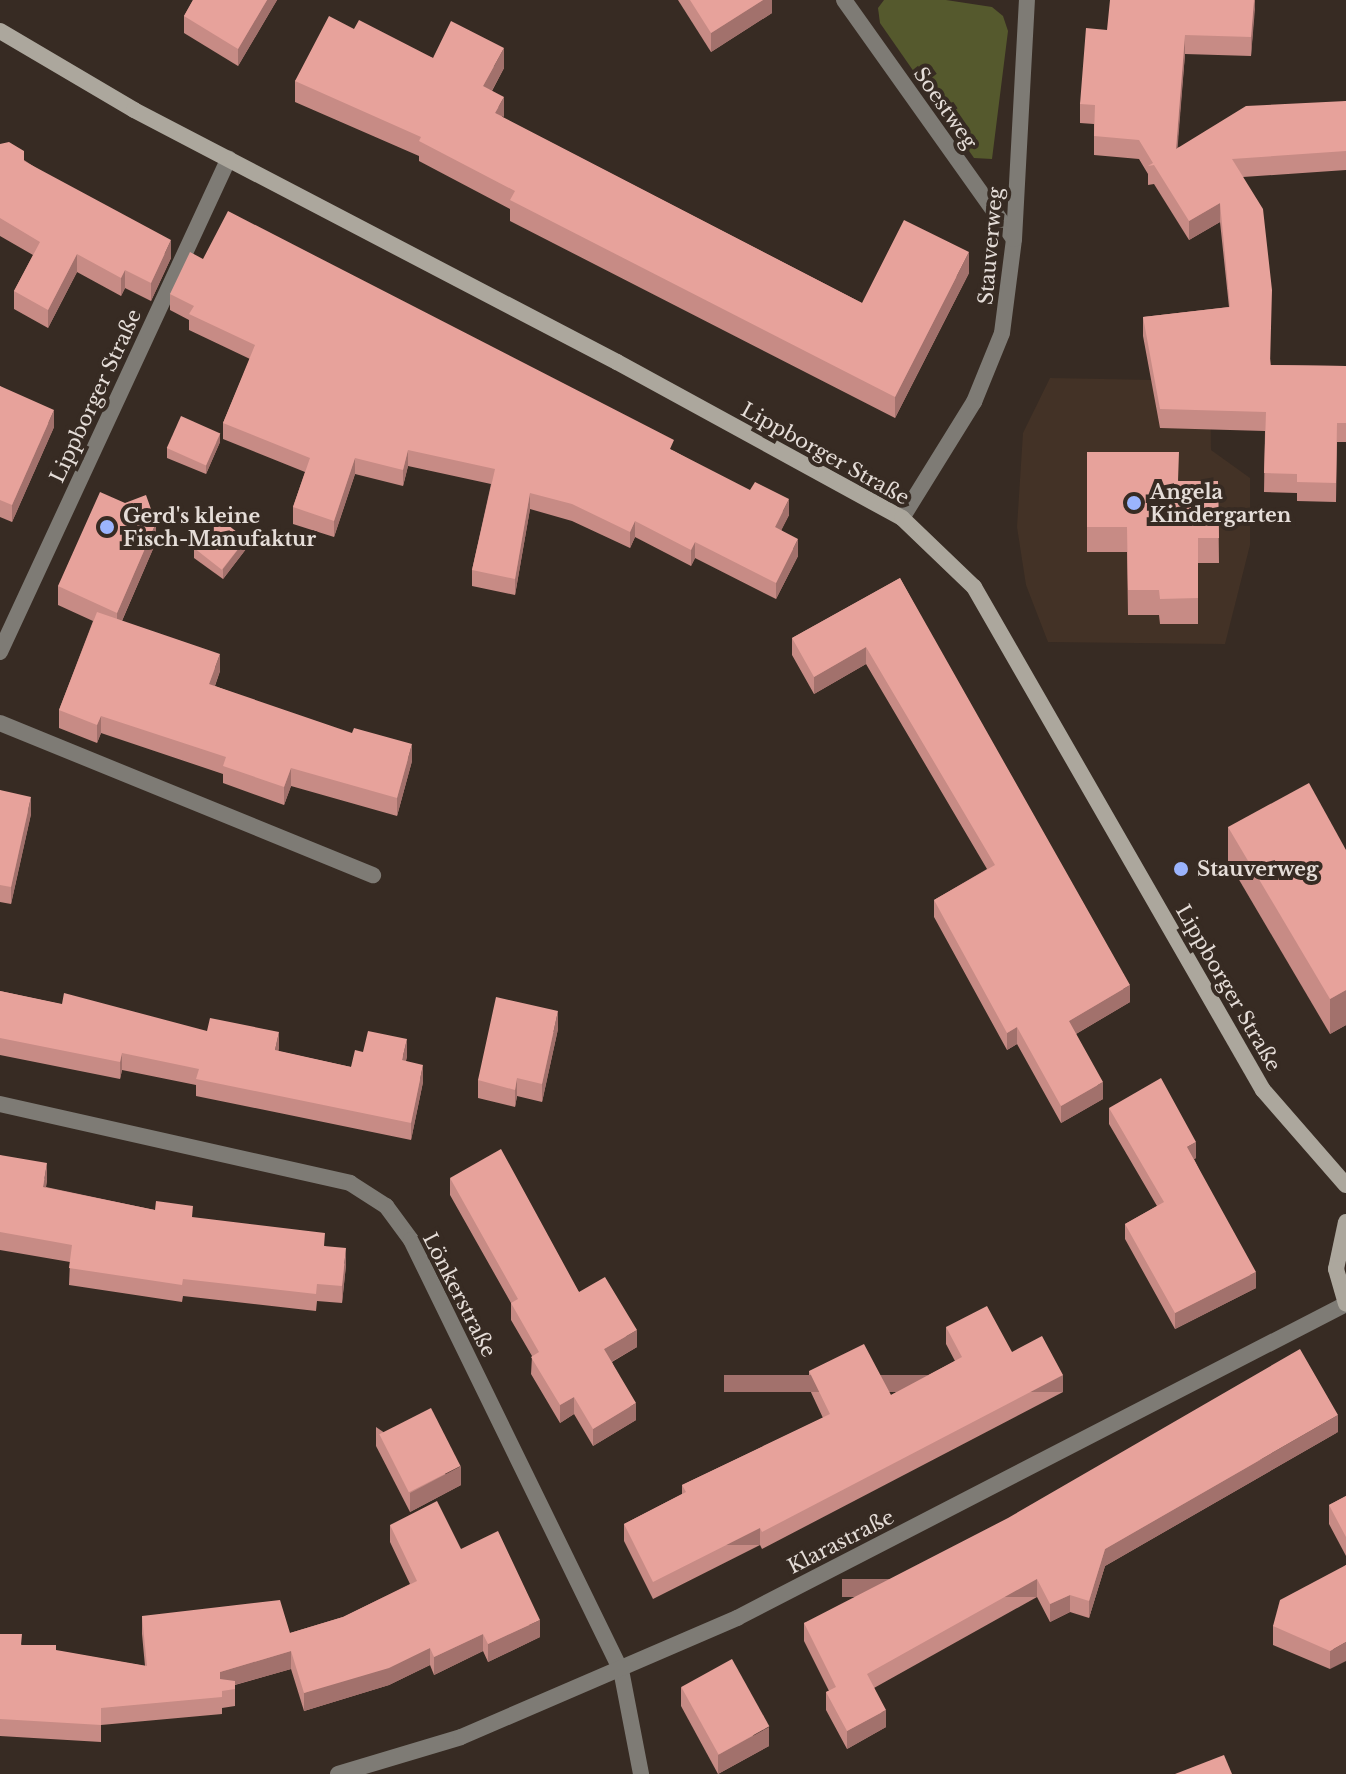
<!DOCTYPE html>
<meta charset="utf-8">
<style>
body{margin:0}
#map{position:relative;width:1346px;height:1774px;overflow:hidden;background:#372b23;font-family:"Libre Baskerville",serif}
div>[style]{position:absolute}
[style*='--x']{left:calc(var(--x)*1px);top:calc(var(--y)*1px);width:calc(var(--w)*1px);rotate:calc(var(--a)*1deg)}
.built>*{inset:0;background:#433226}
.green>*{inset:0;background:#55592d}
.minor>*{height:16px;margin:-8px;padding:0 8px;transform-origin:8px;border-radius:8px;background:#7e7b75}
.secondary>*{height:16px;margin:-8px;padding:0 8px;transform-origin:8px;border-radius:8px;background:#aca79d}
.wall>*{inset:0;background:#c78b85}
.shaded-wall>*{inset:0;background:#a2716c;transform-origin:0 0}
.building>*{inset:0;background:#e7a29b;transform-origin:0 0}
.dots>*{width:22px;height:22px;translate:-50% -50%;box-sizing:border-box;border:4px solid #372b23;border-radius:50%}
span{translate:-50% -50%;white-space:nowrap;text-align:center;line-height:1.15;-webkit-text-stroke:8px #372b23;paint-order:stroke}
.street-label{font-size:20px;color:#e5ddd8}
.poi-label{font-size:20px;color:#e5ddd8;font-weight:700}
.left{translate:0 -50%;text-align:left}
</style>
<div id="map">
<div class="built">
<div style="clip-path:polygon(1210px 374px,1211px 450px,1250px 478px,1250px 545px,1225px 644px,1048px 642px,1026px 585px,1017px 527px,1023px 433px,1050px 378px,1154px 380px)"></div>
</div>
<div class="green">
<div style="clip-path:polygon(884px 0,946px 0,992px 7px,1003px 16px,1008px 31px,992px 159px,974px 158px,880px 23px,878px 8px)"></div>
</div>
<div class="minor">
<div style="--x:844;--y:0;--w:293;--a:54.6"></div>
<div style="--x:902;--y:518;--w:137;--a:-58.2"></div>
<div style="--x:974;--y:402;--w:74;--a:-67.9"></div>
<div style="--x:1002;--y:333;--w:95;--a:-82.7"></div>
<div style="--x:1014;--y:239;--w:239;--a:-86.9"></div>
<div style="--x:0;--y:652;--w:544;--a:-65.13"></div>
<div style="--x:0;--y:723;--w:403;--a:22.2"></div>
<div style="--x:0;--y:1104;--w:359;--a:12.7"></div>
<div style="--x:350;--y:1183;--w:43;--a:32.6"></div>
<div style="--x:386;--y:1206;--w:42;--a:53.7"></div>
<div style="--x:411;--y:1240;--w:479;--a:64"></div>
<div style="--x:621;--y:1670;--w:106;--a:79.1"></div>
<div style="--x:338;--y:1774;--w:128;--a:-16.7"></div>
<div style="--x:461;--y:1737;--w:301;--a:-23.3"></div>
<div style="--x:737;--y:1618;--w:685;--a:-27.28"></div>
</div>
<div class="secondary">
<div style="--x:0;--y:31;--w:156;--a:30.5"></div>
<div style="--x:134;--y:110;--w:545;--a:27.55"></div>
<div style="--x:617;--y:362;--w:325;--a:28.7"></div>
<div style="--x:902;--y:518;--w:100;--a:43.8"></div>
<div style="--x:974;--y:587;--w:580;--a:60.12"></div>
<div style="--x:1263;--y:1090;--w:126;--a:48.9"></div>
<div style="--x:1346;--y:1222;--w:48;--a:102"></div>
<div style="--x:1336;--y:1269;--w:36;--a:74"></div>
</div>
<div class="wall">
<div style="clip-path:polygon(193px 0,277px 0,238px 66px,184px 33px,184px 16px)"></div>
<div style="clip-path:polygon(678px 0,772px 0,772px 13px,711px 52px)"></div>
<div style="clip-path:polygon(1255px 0,1251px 56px,1185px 54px,1177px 148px,1346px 101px,1346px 170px,1243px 177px,1271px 365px,1346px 366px,1346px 442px,1337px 442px,1336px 502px,1297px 501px,1297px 493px,1264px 492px,1265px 431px,1160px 428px,1143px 336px,1143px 317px,1229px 307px,1220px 222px,1189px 240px,1154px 184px,1148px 185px,1148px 174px,1139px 159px,1094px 155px,1094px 124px,1080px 123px,1080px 104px,1107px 30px)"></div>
<div style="clip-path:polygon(354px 29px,433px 58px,504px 68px,492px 91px,503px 118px,862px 303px,969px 273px,895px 418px,510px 221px,510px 209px,419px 161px,419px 156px,295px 102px,295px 81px)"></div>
<div style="clip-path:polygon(0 144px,171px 258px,151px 301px,125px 288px,121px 296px,77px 272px,48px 328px,14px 309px,14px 291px,33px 255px,0 236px)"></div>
<div style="clip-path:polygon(203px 259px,674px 451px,789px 515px,781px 530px,798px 556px,776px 599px,695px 558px,691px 566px,635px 537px,630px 548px,572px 521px,530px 509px,515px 595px,472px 586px,472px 570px,491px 484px,408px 466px,403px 486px,355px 474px,334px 537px,293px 524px,293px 507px,305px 472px,223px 439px,223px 423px,250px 359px,189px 330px,189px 320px,170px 310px,170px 294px)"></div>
<div style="clip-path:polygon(0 386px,54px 427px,12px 522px,0 517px)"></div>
<div style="clip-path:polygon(220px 442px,206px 474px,167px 458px,167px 448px)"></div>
<div style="clip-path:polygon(1087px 452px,1179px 481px,1218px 481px,1219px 563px,1198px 563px,1198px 624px,1160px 624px,1159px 615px,1128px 615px,1127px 552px,1087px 552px)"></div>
<div style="clip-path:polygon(156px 542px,122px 621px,220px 671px,215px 686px,412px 761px,397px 816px,291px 786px,284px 805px,223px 783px,223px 774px,101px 733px,97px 743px,59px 728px,59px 710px,93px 621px,58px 605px,58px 586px)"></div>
<div style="clip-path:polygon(194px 548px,246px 549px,223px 579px,194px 558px)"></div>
<div style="clip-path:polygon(900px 578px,1130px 1002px,1076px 1034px,1103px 1099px,1061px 1123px,1017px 1044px,1007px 1050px,934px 917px,934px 900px,987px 869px,866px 664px,814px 694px,792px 655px,792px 638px)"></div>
<div style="clip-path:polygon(0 790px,31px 814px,11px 904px,0 902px)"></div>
<div style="clip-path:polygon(1228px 827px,1346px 850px,1346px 1025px,1330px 1034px,1228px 861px)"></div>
<div style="clip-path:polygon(0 991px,351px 1067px,363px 1052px,407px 1056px,406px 1061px,423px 1082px,411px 1140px,196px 1096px,196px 1085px,122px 1070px,120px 1079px,0 1055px)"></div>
<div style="clip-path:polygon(558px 1029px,542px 1102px,517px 1096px,515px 1107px,478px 1098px,478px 1080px)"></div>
<div style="clip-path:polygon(1109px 1108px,1196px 1158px,1194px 1159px,1256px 1288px,1175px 1329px,1125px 1239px,1125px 1224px,1157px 1206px,1109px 1124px)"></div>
<div style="clip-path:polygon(0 1155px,47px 1180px,46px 1187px,325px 1246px,346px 1265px,342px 1303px,317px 1301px,316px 1311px,183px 1296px,182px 1302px,69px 1285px,70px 1262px,0 1250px)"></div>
<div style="clip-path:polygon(450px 1178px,579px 1292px,637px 1347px,612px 1362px,636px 1420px,593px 1446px,574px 1414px,560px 1423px,531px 1374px,532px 1356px,511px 1320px,511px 1303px,450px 1195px)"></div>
<div style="clip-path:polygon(946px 1327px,1012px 1352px,1063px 1392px,762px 1549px,760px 1545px,653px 1599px,624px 1541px,624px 1524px,682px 1494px,682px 1485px,823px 1418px,809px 1388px,809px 1371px,891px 1395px,955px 1361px,946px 1344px)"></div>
<div style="clip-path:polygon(376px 1427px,461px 1485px,410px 1512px,376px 1446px)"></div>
<div style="clip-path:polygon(1338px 1432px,1105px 1566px,1089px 1618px,1070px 1612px,1050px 1622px,1037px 1597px,874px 1688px,886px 1727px,847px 1749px,826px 1710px,826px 1692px,829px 1691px,804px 1641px,804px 1623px)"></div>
<div style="clip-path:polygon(1346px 1496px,1346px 1556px,1329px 1524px,1329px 1505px)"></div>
<div style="clip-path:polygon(390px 1525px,461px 1549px,540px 1637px,488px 1662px,483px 1651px,434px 1675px,430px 1665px,389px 1685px,304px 1711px,291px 1669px,235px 1685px,235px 1706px,222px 1708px,222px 1714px,101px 1725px,101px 1742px,0 1736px,0 1634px,22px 1645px,145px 1666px,142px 1634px,142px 1616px,290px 1633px,343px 1617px,410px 1584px,390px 1542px)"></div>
<div style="clip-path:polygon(1346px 1565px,1330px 1669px,1273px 1645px,1273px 1626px)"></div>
<div style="clip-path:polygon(681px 1687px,769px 1746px,718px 1774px,681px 1706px)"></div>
</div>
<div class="shaded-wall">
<div style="clip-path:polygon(267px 0,277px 0,238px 66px,238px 49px)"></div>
<div style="clip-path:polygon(763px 0,772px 0,772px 13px,711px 52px,711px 33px)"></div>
<div style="clip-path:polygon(1254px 0,1255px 9px,1251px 56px,1251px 37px)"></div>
<div style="clip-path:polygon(1185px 35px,1185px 54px,1176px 168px,1176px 149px)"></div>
<div style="clip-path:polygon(504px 48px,504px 68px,483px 107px,483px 86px)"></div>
<div style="clip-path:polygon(504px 97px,504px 117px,495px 113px)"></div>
<div style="clip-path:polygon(1220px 203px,1220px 222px,1189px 240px,1189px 221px)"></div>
<div style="clip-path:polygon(171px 240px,171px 258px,151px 301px,151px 283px)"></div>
<div style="clip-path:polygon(969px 252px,969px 273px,895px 418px,895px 397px)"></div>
<div style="clip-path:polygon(77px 254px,77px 272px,48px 328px,48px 310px)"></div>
<div style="clip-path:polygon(125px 270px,125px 288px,121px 296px,121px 278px)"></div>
<div style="clip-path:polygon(54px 410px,54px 427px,12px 522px,12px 505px)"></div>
<div style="clip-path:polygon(220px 433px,220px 442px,206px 474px,206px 465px)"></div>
<div style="clip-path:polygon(408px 450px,408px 466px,403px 486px,403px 470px)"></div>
<div style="clip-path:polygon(355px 458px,355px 474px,334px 537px,334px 521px)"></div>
<div style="clip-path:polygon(530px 493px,530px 509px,515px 595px,515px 579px)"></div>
<div style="clip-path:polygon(789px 499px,789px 515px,775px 543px,775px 527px)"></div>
<div style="clip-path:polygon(635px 521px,635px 537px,630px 548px,630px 532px)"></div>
<div style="clip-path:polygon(156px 523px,156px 542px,117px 632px,117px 613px)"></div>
<div style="clip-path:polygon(246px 539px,246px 549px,223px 579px,223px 569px)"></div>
<div style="clip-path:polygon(798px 539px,798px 556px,776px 599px,776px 583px)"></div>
<div style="clip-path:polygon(695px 542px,695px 558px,691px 566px,691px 550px)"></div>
<div style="clip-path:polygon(866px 647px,866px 664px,814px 694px,814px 677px)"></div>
<div style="clip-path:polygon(220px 654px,220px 671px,209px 702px,209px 684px)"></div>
<div style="clip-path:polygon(101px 716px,101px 733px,97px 743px,97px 725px)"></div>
<div style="clip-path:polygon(412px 744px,412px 761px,397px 816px,397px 798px)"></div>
<div style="clip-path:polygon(291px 768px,291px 786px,284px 805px,284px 787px)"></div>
<div style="clip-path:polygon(31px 797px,31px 814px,11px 904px,11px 887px)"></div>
<div style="clip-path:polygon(1130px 985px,1130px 1002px,1069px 1038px,1069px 1021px)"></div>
<div style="clip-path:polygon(1346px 990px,1346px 1025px,1330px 1034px,1330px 999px)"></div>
<div style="clip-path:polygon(558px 1011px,558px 1029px,542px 1102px,542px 1084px)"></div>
<div style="clip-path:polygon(1017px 1027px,1017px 1044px,1007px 1050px,1007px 1033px)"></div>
<div style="clip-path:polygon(279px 1032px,279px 1049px,275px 1067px,275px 1050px)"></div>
<div style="clip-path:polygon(407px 1039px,407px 1056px,402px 1077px,402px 1060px)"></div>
<div style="clip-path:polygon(122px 1053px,122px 1070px,120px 1079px,120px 1062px)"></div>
<div style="clip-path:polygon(423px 1065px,423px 1082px,411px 1140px,411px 1123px)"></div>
<div style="clip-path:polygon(517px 1078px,517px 1096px,515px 1107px,515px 1090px)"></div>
<div style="clip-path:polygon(1103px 1082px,1103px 1099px,1061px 1123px,1061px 1106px)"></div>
<div style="clip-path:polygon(1196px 1142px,1196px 1158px,1187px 1163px,1187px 1147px)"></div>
<div style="clip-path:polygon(47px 1163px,47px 1180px,43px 1204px,43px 1187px)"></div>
<div style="clip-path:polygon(346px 1248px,346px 1265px,342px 1303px,342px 1286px)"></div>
<div style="clip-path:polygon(1256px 1272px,1256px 1288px,1175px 1329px,1175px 1313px)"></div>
<div style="clip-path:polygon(637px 1330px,637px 1347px,604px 1366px,604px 1349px)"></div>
<div style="left:1063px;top:1375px;width:17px;height:339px;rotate:90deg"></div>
<div style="clip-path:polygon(574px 1397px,574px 1414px,560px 1423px,560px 1405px)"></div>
<div style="clip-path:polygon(636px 1403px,636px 1420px,593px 1446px,593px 1429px)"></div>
<div style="clip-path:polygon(1338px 1415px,1338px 1432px,1105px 1566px,1089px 1618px,1089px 1601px,1105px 1549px)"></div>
<div style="clip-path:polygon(461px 1466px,461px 1485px,410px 1512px,410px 1493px)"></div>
<div style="left:760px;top:1528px;width:17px;height:120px;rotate:90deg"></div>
<div style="left:1037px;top:1579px;width:18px;height:195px;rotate:90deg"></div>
<div style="clip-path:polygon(1070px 1595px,1070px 1612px,1050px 1622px,1050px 1604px)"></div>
<div style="clip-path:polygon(540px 1620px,540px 1637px,488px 1662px,488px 1644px)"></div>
<div style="clip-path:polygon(483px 1634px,483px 1651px,434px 1675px,434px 1657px)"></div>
<div style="clip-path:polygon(1346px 1642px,1346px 1661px,1330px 1669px,1330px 1651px)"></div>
<div style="clip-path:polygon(430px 1648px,430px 1665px,389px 1685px,304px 1711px,304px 1693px)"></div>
<div style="clip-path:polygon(291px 1651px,291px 1669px,220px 1689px,220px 1672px)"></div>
<div style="clip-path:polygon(886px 1710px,886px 1727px,847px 1749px,847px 1731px)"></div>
<div style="clip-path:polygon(769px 1727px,769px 1746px,718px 1774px,718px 1755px)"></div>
</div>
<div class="building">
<div style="clip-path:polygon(193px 0,267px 0,238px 49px,184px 16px)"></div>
<div style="clip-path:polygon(690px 0,763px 0,711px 33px)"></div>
<div style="clip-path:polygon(1110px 0,1254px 0,1251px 37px,1185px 35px,1176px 149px,1246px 106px,1346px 101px,1346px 151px,1232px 159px,1263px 209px,1272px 290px,1270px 365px,1346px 366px,1346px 423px,1337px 423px,1336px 483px,1297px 482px,1297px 474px,1264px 473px,1266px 412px,1160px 409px,1143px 317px,1230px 307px,1220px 203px,1189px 221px,1154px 165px,1148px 166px,1153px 163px,1139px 140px,1094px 136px,1095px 105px,1080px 104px,1086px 28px,1107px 30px)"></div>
<div style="clip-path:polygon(329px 16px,354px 29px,359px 20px,433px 58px,451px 21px,504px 48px,483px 86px,504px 97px,495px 113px,862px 303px,904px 220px,969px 252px,895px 397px,510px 200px,515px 191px,419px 141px,421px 137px,295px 81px)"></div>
<div style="clip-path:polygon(9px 142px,24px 151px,24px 161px,171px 240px,151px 283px,125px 270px,121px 278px,77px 254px,48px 310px,14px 291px,40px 242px,0 218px,0 144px)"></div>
<div style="clip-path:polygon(228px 211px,674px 440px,670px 449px,750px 490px,755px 482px,789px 499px,775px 527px,798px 539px,776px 583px,695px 542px,691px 550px,635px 521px,630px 532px,572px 504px,530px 493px,515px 579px,472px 570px,495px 469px,408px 450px,403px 470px,355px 458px,334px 521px,293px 507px,310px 458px,223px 423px,255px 345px,189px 314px,194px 306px,170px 294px,190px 252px,203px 259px)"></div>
<div style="clip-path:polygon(0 386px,54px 410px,12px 505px,0 500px)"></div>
<div style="left:181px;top:416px;width:43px;height:35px;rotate:24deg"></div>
<div style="clip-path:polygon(1087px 452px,1179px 452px,1178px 481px,1218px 481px,1219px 538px,1198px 538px,1198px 598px,1160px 599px,1159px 590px,1128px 590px,1127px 527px,1087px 527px)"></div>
<div style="clip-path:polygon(100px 492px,125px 503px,146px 495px,156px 523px,117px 613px,58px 586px)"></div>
<div style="left:219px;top:518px;width:34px;height:39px;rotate:38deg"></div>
<div style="clip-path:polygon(900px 578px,1130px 985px,1069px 1021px,1103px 1082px,1061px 1106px,1017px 1027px,1007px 1033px,934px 900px,995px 865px,866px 647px,814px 677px,792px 638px)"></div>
<div style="clip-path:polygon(97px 612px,220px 654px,209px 684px,352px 733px,354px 728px,412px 744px,397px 798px,291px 768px,284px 787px,223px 766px,226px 757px,101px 716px,97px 725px,59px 710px)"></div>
<div style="clip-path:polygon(1309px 783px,1346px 850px,1346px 990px,1330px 999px,1228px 827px)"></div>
<div style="clip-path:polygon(0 790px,31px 797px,11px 887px,0 885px)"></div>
<div style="clip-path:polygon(0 991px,62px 1004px,64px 993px,207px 1031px,210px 1018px,279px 1032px,275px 1050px,351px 1067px,355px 1050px,363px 1052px,368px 1031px,407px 1039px,402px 1060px,423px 1065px,411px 1123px,196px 1079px,199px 1069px,122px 1053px,120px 1062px,0 1038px)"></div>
<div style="clip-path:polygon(496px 997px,558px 1011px,542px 1084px,517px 1078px,515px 1090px,478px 1080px)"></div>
<div style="clip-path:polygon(1161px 1078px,1196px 1142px,1187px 1147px,1256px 1272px,1175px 1313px,1125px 1224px,1164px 1202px,1109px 1108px)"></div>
<div style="clip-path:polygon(501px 1149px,579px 1292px,605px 1277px,637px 1330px,604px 1349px,636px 1403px,593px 1429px,574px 1397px,560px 1405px,531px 1357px,539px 1352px,511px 1303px,518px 1299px,450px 1178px)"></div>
<div style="clip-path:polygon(0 1155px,47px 1163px,43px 1187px,155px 1210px,156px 1201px,193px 1206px,192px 1217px,325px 1233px,324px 1246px,346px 1248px,342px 1286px,317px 1284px,316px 1294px,183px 1279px,182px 1285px,69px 1268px,72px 1245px,0 1232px)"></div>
<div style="clip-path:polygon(987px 1306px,1012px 1352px,1042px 1336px,1063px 1375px,762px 1532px,760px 1528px,653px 1582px,624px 1524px,686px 1492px,682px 1485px,830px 1414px,809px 1371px,864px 1344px,891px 1395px,962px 1357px,946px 1327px)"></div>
<div style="clip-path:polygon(1300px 1349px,1338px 1415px,1105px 1549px,1089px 1601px,1070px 1595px,1050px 1604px,1037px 1579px,867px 1674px,886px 1710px,847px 1731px,826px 1692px,836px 1687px,804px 1623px,1008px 1518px)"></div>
<div style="left:431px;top:1408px;width:65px;height:58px;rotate:63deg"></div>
<div style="clip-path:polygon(1346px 1496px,1346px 1537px,1329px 1505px)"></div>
<div style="clip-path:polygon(437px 1501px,461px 1549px,498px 1531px,540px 1620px,488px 1644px,483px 1634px,434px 1657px,430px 1648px,389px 1668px,304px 1693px,291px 1651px,220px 1672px,220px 1679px,235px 1681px,235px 1689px,222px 1691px,222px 1697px,101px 1708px,101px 1725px,0 1719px,0 1634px,22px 1634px,21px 1645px,56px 1645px,56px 1650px,147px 1666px,142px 1616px,280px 1600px,290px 1633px,343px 1617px,417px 1581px,390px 1525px)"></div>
<div style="clip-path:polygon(1346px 1565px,1346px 1642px,1330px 1651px,1273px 1626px,1280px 1600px)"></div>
<div style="left:732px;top:1659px;width:77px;height:58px;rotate:61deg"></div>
<div style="clip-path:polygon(1224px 1755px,1232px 1774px,1175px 1774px)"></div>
</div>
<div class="dots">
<div style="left:1134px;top:503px;background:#9bb4fd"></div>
<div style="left:107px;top:527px;background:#9bb4fd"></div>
<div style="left:1181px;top:869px;background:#9bb4fd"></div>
</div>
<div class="street-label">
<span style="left:945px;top:108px;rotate:55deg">Soestweg</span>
<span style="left:991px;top:246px;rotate:-85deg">Stauverweg</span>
<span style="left:96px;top:396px;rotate:-65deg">Lippborger Straße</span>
<span style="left:825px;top:454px;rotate:29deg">Lippborger Straße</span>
<span style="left:1228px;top:988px;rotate:60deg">Lippborger Straße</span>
<span style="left:459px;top:1295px;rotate:63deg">Lönkerstraße</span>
<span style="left:841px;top:1542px;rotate:-27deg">Klarastraße</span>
</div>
<div class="poi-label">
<span class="left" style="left:1150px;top:504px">Angela<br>Kindergarten</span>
<span class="left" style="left:123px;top:528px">Gerd's kleine<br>Fisch-Manufaktur</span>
<span class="left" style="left:1197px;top:869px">Stauverweg</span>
</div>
</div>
